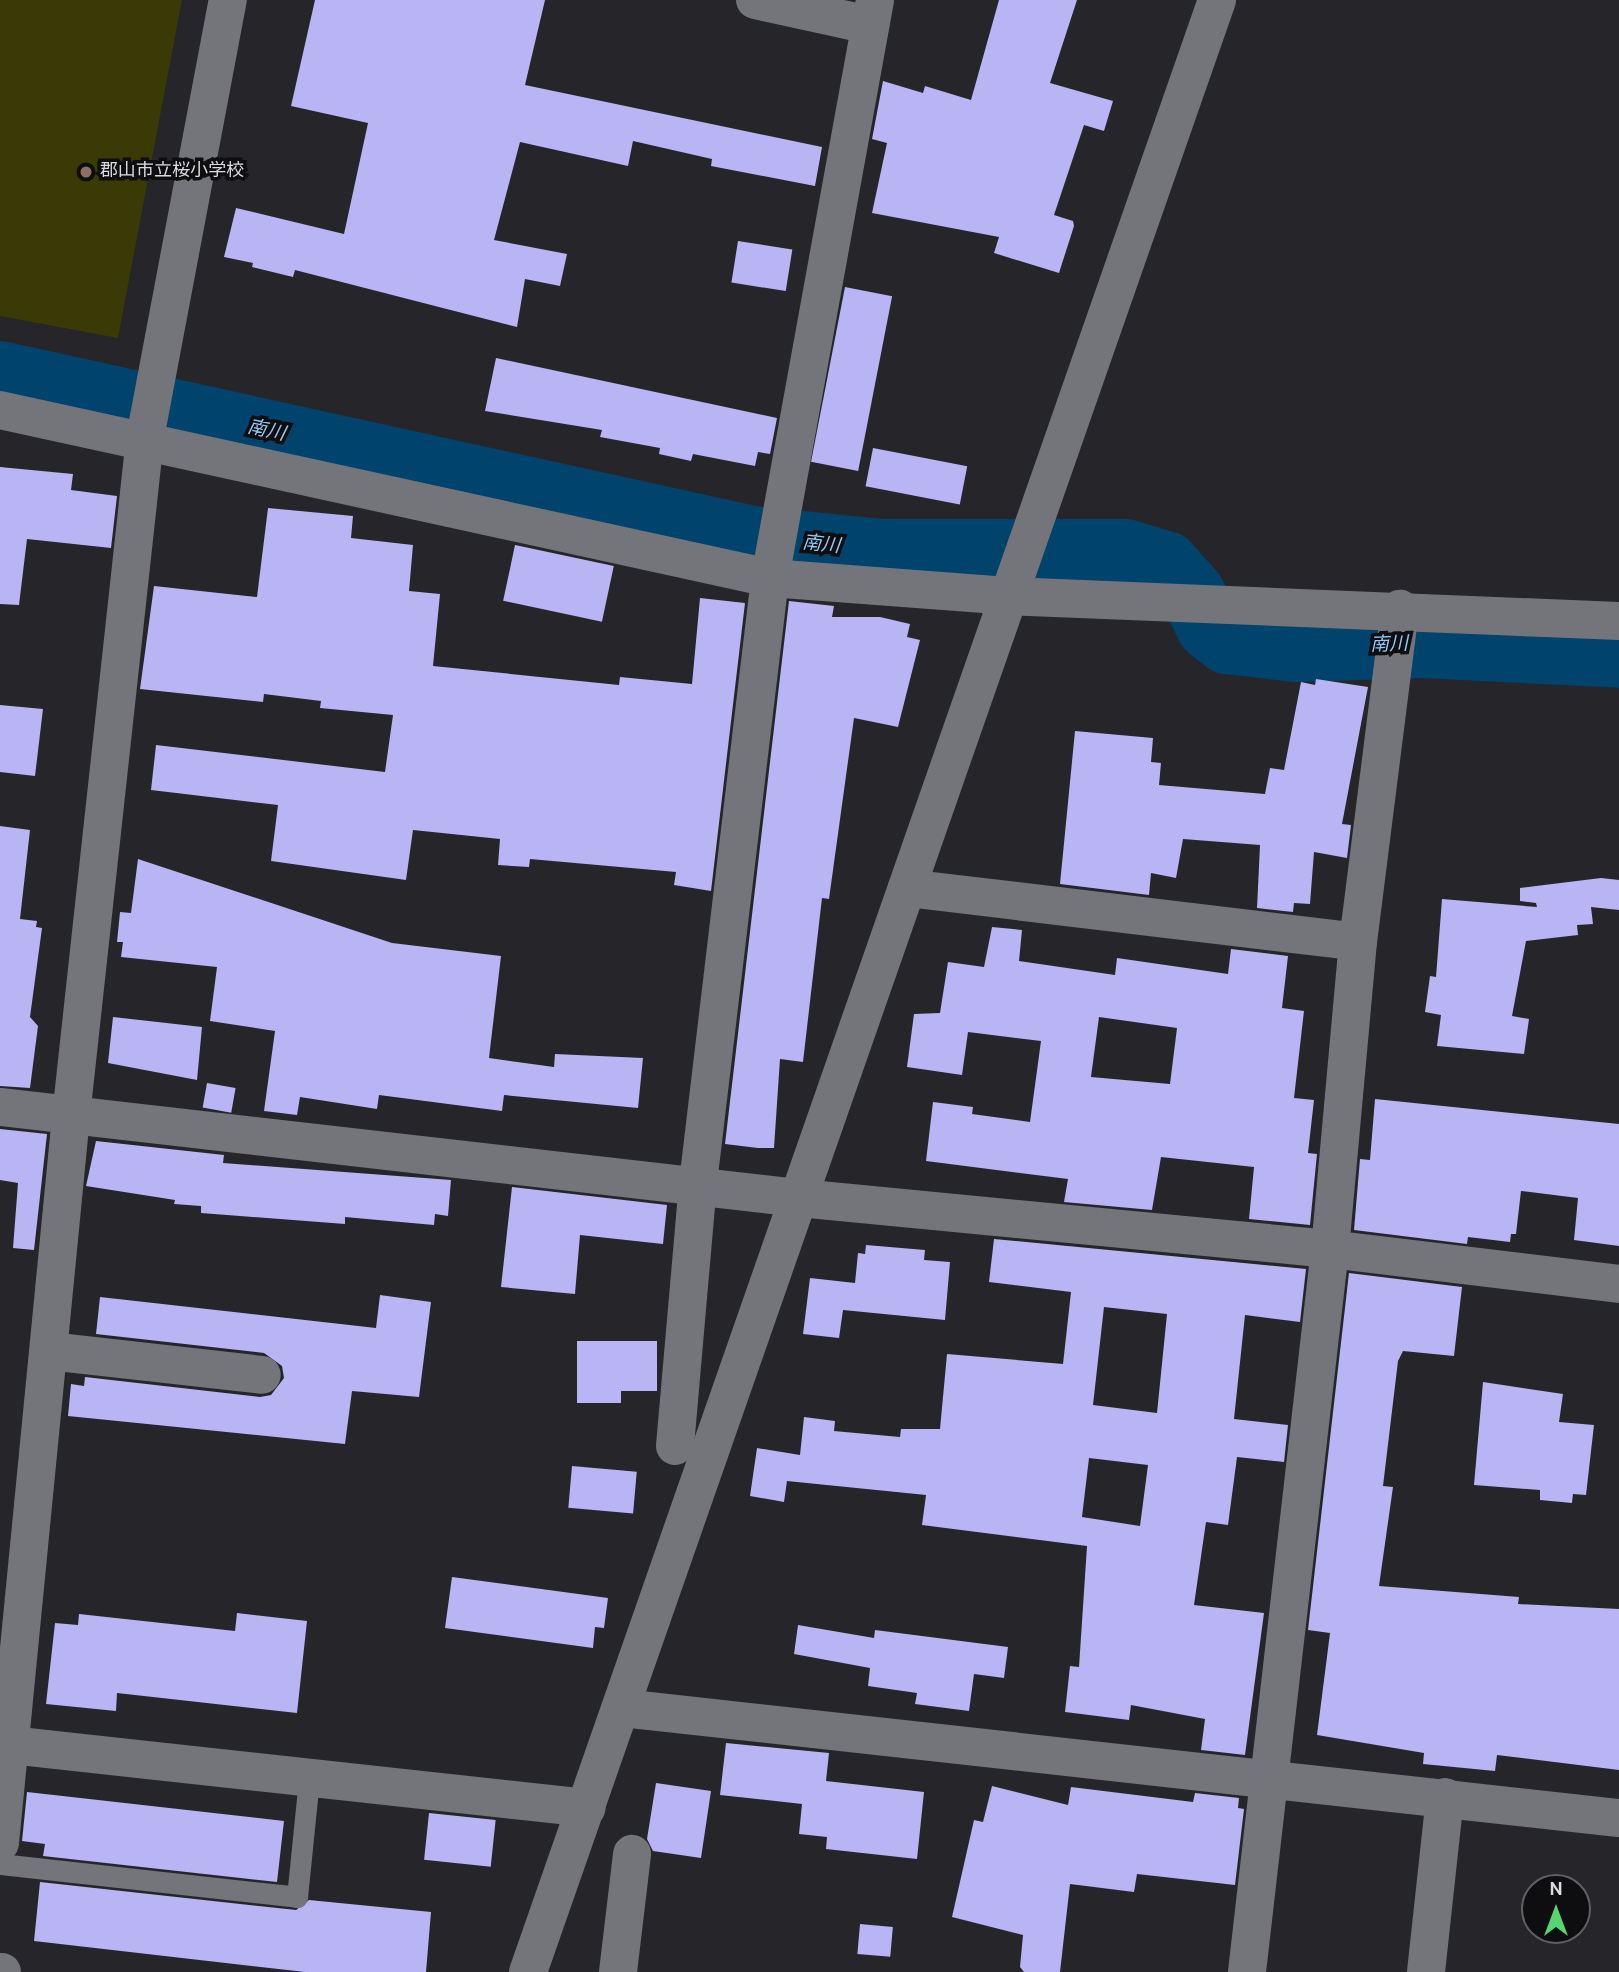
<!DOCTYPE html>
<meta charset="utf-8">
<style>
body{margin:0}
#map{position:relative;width:1619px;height:1972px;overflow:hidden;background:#25252a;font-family:Overpass,"Noto Sans JP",sans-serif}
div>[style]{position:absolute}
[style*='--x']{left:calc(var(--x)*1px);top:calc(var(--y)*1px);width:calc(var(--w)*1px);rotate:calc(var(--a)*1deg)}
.green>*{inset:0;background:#393a06}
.river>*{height:66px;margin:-33px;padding:0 33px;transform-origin:33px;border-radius:33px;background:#00436c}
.building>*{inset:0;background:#b9b4f4;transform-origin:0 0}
.lane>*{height:21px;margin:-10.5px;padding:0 10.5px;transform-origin:10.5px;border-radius:10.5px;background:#74747b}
.street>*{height:38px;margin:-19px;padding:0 19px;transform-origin:19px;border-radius:19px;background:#74747b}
.secondary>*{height:38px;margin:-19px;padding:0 19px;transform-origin:19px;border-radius:19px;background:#74747b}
.dots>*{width:19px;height:19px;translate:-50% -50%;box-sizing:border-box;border:4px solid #0e0e11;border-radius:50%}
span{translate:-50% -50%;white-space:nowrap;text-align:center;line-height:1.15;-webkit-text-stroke:7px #0e0e11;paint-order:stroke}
.poi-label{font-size:18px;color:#dbdbdf}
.left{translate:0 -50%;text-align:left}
.water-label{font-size:19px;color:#91c8f6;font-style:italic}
.north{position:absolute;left:1521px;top:1874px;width:70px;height:70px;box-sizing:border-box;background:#0e0e11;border:2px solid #606063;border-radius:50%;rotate:0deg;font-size:19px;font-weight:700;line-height:28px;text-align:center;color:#dbdbdf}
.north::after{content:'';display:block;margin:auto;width:24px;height:32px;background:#55d671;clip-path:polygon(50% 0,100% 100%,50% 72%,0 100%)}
</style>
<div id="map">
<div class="green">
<div style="clip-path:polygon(0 0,182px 0,118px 338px,0 316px)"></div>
</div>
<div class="river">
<div style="--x:0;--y:374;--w:771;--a:12.36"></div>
<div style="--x:753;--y:539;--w:128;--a:5.8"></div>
<div style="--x:880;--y:552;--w:245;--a:0"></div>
<div style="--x:1125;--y:552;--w:43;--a:16.3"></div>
<div style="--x:1166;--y:564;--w:39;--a:48"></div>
<div style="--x:1192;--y:593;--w:38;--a:63"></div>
<div style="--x:1209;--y:627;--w:23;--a:38"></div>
<div style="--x:1227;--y:641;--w:69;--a:6.6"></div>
<div style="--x:1296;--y:649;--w:127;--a:-1.8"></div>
<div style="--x:1423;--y:645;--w:196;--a:2.9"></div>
</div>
<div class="building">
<div style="clip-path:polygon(315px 0,545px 0,525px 85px,822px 147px,815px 186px,711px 166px,712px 159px,633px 141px,628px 166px,520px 142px,494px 240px,567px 254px,560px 286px,525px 279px,517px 327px,295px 270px,293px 277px,252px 267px,253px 263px,224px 257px,236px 208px,344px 234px,368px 123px,291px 106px)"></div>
<div style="clip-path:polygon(999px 0,1077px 0,1050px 83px,1113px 101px,1104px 131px,1084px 125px,1054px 215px,1073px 221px,1074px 226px,1059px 273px,994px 253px,999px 237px,872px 213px,887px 143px,872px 139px,883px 81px,923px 93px,925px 86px,971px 100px)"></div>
<div style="left:738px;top:241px;width:55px;height:42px;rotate:9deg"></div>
<div style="left:845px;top:287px;width:48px;height:178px;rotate:11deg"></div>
<div style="clip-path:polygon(496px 358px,777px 418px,770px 454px,758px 452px,755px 466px,693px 454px,691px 461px,659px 454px,660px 448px,600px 437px,602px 430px,485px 411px)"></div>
<div style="left:873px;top:448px;width:96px;height:39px;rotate:11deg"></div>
<div style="clip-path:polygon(0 467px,73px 474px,71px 490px,117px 496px,111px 548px,27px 539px,19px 605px,0 604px)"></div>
<div style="clip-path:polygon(268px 508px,353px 516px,351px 538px,413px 545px,409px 591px,440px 594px,433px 666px,619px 685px,620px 677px,692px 684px,700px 598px,745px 603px,711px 891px,674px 885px,676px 872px,530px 859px,529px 867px,498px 865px,500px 839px,413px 830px,406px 880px,271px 861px,278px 805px,151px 790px,156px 745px,385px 772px,393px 715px,320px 708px,321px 701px,264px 694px,263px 702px,140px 689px,154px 586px,257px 597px)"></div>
<div style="left:515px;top:545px;width:101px;height:57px;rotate:12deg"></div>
<div style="clip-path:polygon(789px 601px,834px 606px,832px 617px,880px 617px,910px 624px,907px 637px,920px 640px,898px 727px,854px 718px,829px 899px,822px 898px,803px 1062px,780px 1059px,774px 1148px,758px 1148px,725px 1144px)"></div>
<div style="clip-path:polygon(1316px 679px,1368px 687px,1342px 824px,1351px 825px,1347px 858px,1314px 852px,1310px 904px,1294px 903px,1293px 912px,1257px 908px,1260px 845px,1183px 839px,1176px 878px,1151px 873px,1149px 895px,1060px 884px,1075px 731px,1153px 738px,1151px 762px,1161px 763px,1159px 785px,1265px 794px,1270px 768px,1284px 770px,1301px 682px,1315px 685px)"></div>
<div style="clip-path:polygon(0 705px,43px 709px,35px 776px,0 772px)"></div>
<div style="clip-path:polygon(0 826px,30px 830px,20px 919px,37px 921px,36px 927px,42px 928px,30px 1017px,38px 1026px,30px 1088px,0 1086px)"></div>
<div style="clip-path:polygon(138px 859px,392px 943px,501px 956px,489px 1058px,554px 1067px,555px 1054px,643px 1058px,638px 1108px,504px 1095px,502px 1111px,379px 1095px,377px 1109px,300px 1097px,297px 1115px,264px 1111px,275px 1031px,210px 1021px,217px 967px,121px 957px,123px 942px,117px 942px,120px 912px,131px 913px)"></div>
<div style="clip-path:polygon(1601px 878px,1619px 880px,1619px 910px,1591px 907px,1593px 924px,1577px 925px,1578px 935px,1526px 941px,1512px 1016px,1529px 1019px,1524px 1054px,1437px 1046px,1441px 1015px,1425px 1012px,1430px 976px,1436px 977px,1442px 899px,1537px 907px,1536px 903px,1520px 901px,1520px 888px)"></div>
<div style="clip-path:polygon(evenodd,992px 927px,1022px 930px,1019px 961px,1115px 975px,1117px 958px,1228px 974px,1231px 949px,1288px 956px,1282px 1008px,1304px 1011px,1294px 1098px,1314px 1100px,1308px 1153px,1317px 1154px,1310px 1225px,1249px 1219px,1254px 1167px,1161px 1157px,1152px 1210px,1064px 1202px,1068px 1179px,926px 1161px,933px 1102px,973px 1107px,972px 1114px,1030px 1122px,1041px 1041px,968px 1032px,962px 1075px,907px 1067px,914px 1014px,940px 1013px,948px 962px,984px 967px,992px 927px,1099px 1017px,1177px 1028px,1170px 1084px,1091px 1077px,1099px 1017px)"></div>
<div style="clip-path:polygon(113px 1017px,202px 1027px,197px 1080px,108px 1063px)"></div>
<div style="left:207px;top:1083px;width:29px;height:25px;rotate:10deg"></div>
<div style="clip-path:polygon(1375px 1099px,1619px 1124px,1619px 1246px,1574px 1240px,1578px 1198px,1521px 1191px,1516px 1234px,1511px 1234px,1510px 1242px,1468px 1237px,1467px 1244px,1354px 1230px,1360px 1159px,1370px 1160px)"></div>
<div style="clip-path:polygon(0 1129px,47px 1134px,34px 1250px,13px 1248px,18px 1183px,0 1180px)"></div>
<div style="clip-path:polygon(96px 1141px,224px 1155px,223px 1163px,451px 1180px,448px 1216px,435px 1214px,434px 1225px,345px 1217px,345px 1224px,201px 1213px,201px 1206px,174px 1204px,175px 1200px,86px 1186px)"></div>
<div style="clip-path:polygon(512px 1187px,667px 1205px,663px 1244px,580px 1235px,575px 1294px,501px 1287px)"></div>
<div style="clip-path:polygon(evenodd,994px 1239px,1306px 1269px,1300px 1322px,1245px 1315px,1234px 1419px,1288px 1425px,1284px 1462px,1237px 1457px,1228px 1525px,1206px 1522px,1194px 1605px,1264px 1613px,1245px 1755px,1201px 1750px,1205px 1719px,1131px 1705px,1129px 1720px,1065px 1712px,1070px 1666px,1079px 1667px,1087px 1546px,922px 1525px,926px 1495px,787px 1481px,784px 1502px,750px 1496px,757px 1448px,800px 1455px,804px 1417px,835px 1421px,834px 1431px,900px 1437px,901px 1429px,940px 1429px,947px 1354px,1063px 1364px,1071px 1292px,989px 1282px,994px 1239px,1104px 1307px,1167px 1314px,1157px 1413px,1093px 1405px,1104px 1307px,994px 1239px,1089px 1458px,1148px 1465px,1140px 1526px,1082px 1517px,1089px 1458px)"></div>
<div style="clip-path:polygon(866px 1245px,925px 1250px,924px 1260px,950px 1262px,945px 1320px,843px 1310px,839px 1338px,803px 1334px,810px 1278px,855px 1283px,858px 1253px,865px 1254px)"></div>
<div style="clip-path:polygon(1349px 1273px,1462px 1287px,1454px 1356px,1403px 1351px,1398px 1361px,1383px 1486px,1393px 1487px,1379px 1586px,1519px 1597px,1518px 1604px,1619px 1609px,1619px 1770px,1497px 1755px,1495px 1771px,1423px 1764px,1424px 1753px,1317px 1735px,1330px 1633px,1308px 1630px)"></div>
<div style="clip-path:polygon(380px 1295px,431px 1302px,419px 1397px,352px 1391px,345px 1444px,68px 1416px,71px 1384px,84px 1386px,85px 1377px,260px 1397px,271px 1395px,284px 1378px,282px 1366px,264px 1353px,96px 1334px,100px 1297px,376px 1328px)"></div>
<div style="clip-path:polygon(577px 1341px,657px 1341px,657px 1391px,621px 1391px,621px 1403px,577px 1403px)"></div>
<div style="clip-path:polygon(1483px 1382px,1563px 1394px,1559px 1422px,1594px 1425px,1586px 1495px,1573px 1494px,1572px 1503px,1540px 1500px,1540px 1490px,1474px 1485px)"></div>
<div style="left:572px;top:1466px;width:65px;height:42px;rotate:5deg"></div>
<div style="clip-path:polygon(452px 1577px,608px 1598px,604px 1628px,595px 1627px,593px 1648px,445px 1628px)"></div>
<div style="clip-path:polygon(237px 1613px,307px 1621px,297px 1713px,117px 1693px,116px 1711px,46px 1704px,55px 1623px,78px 1625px,79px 1614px,235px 1631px)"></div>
<div style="clip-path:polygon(798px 1625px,874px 1638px,875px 1630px,1008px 1647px,1004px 1678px,974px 1674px,969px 1711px,915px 1704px,917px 1693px,868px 1686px,870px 1668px,794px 1654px)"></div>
<div style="clip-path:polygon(726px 1743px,829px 1753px,826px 1781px,924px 1792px,917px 1859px,826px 1849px,827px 1837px,799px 1834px,802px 1804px,720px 1795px)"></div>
<div style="clip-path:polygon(656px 1783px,711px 1791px,701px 1858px,653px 1851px,647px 1839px)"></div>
<div style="clip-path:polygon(992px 1786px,1068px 1805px,1071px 1787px,1193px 1802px,1195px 1793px,1239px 1798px,1238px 1808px,1244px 1809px,1235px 1885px,1137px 1874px,1134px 1892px,1070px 1884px,1060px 1972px,1024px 1972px,1020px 1967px,1023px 1935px,952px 1917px,974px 1820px,983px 1822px)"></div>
<div style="clip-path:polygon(27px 1792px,284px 1821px,277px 1882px,43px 1856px,45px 1844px,22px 1841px)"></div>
<div style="left:429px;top:1813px;width:67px;height:47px;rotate:6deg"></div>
<div style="clip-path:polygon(40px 1882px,296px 1910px,309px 1900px,431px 1912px,426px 1972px,305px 1972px,34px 1941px)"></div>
<div style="left:860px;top:1924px;width:33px;height:30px;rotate:5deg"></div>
</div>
<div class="lane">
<div style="--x:0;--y:1864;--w:299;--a:6.3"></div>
<div style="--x:297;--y:1897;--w:120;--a:-84.2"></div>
</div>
<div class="street">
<div style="--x:755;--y:0;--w:118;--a:12.3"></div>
<div style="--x:907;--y:888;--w:454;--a:6.8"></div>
<div style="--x:0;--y:1107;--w:804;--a:6.5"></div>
<div style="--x:799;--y:1198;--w:533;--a:5.49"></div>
<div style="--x:1330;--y:1249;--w:291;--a:6.9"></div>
<div style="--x:49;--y:1351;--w:214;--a:6.4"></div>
<div style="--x:675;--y:1446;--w:264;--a:-85"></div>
<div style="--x:698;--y:1183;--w:609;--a:-83.21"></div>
<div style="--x:770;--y:578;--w:587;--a:-79.7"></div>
<div style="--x:622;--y:1708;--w:1003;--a:6.3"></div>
<div style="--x:0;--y:1744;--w:590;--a:6.22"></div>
<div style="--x:0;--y:1843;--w:730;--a:-84.42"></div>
<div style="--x:71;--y:1116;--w:682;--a:-83.77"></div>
<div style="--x:145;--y:438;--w:446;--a:-79.3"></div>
<div style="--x:0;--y:1972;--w:2;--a:0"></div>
<div style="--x:618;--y:1972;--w:119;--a:-83.2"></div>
<div style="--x:1247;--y:1972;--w:728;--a:-83.45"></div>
<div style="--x:1330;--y:1249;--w:308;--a:-84.8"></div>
<div style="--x:1358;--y:942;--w:336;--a:-82.8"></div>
<div style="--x:1426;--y:1972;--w:176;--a:-83.8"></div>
</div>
<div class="secondary">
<div style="--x:0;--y:410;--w:788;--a:12.31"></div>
<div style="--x:770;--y:578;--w:238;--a:4.3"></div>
<div style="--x:1007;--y:596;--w:613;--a:2.34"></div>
<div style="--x:528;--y:1972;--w:2089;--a:-70.74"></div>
</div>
<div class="dots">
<div style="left:86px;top:172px;background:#8d6e63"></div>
</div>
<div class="poi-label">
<span class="left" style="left:100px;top:172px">郡山市立桜小学校</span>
</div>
<div class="water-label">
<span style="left:266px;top:432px;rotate:12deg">南川</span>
<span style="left:821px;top:546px;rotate:6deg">南川</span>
<span style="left:1389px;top:646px;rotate:-2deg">南川</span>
</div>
<div class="north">N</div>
</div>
